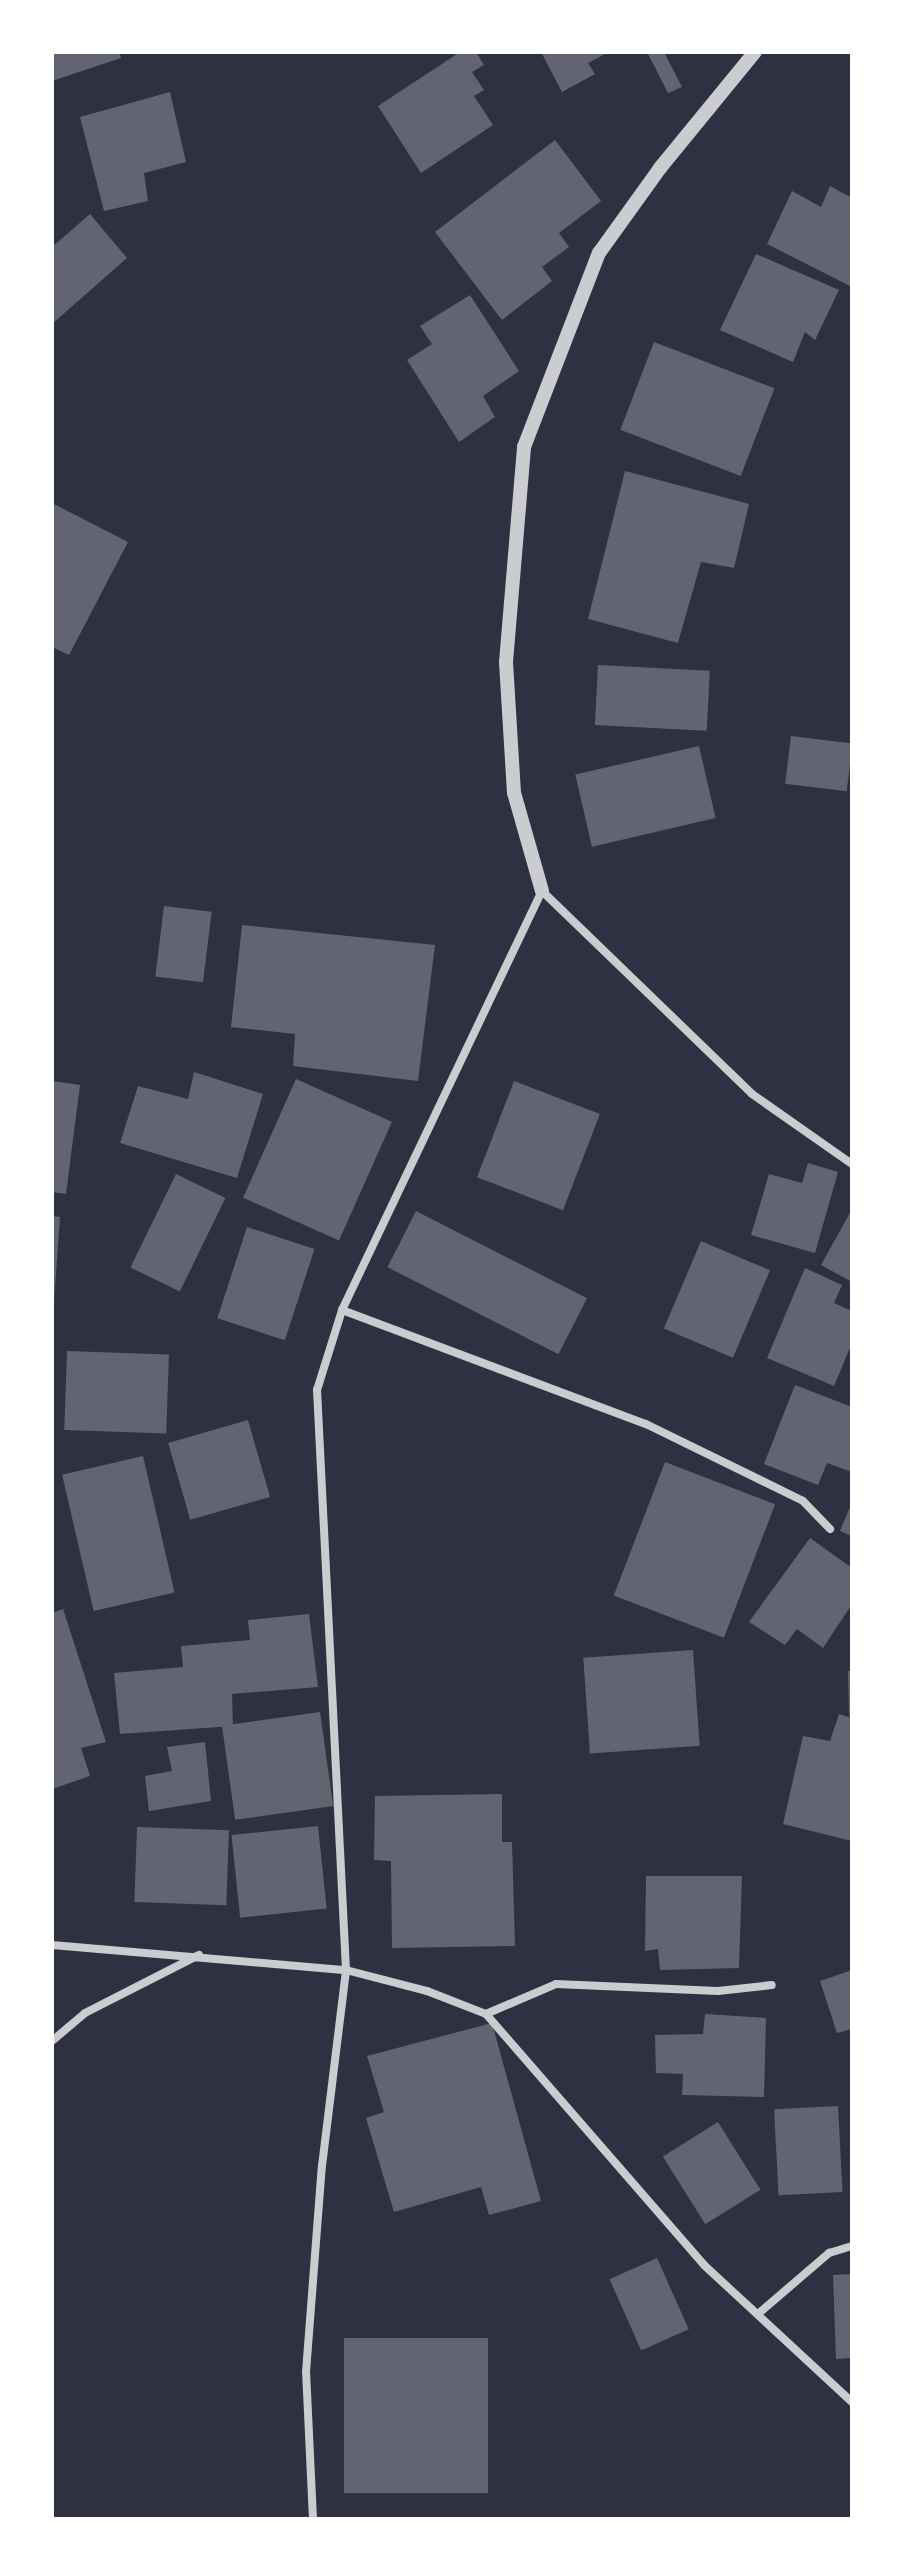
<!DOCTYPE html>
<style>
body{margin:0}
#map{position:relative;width:904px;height:2571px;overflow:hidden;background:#2d3142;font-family:Raleway,sans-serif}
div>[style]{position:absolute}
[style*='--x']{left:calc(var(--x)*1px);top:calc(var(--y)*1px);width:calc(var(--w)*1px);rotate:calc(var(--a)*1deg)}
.building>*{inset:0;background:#626471;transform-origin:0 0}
.minor>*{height:8px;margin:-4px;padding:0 4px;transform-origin:4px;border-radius:4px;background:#caccd0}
.tertiary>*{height:14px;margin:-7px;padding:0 7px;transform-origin:7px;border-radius:7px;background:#caccd0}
span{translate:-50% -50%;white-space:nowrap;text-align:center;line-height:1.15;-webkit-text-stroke:7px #fff;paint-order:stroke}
.frame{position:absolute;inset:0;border:54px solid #fff;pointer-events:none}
</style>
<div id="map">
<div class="building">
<div style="clip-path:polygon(52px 52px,119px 52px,121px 58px,52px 81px)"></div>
<div style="clip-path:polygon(460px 52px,476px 52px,484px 65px,472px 72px,484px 90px,474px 96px,493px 125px,421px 173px,378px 106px)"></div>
<div style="clip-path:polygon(541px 52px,609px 52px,588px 63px,595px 74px,562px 92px)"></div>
<div style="clip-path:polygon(647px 52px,664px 52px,682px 87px,668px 93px)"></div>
<div style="clip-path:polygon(170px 92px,186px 162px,144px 173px,148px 201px,104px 211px,80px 117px)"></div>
<div style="clip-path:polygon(555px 140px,601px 201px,559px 233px,569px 247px,542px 267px,552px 281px,502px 320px,435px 232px)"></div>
<div style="clip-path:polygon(830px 186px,852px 198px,852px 287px,767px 244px,792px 191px,821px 207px)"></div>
<div style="clip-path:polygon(90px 214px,127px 258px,52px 324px,52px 247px)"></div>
<div style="clip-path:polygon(756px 254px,839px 290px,815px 340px,805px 332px,793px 362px,720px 330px)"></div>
<div style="clip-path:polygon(470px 295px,519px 371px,483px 396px,495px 417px,459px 442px,407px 360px,432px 344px,420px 326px)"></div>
<div style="left:654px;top:342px;width:129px;height:94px;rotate:21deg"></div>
<div style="clip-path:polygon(625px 471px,749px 504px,734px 568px,701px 562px,678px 643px,588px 619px)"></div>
<div style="clip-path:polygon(52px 503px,128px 542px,69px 655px,52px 647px)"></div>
<div style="left:598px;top:665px;width:112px;height:60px;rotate:3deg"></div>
<div style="left:791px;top:736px;width:62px;height:48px;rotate:7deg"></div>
<div style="left:699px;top:746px;width:74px;height:127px;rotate:77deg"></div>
<div style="left:164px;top:906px;width:48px;height:71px;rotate:7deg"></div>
<div style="clip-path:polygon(242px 925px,435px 945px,418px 1081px,293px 1066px,295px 1034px,231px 1027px)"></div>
<div style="clip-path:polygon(194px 1072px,263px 1094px,237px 1178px,120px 1143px,138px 1086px,188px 1099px)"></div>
<div style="left:296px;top:1079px;width:105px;height:130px;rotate:24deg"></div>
<div style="clip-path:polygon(52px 1081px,80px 1085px,66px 1194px,52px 1192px)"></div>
<div style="left:514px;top:1081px;width:92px;height:103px;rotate:21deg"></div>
<div style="clip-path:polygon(808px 1163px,838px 1172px,815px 1253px,751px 1235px,769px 1174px,802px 1183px)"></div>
<div style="left:176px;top:1174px;width:55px;height:104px;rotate:26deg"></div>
<div style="clip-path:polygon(852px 1209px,852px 1282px,821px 1265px)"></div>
<div style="left:416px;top:1211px;width:192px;height:63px;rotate:27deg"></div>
<div style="clip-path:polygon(52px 1216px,60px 1217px,54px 1301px,52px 1301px)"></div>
<div style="left:247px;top:1227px;width:71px;height:96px;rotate:18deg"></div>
<div style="left:701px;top:1241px;width:75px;height:95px;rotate:23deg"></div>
<div style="clip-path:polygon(805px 1268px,842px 1285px,834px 1303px,852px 1311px,852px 1343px,834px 1386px,767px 1358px)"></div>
<div style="left:67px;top:1351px;width:102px;height:79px;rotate:2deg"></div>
<div style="clip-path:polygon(795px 1385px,852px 1407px,852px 1472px,827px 1463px,818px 1485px,764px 1464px)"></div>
<div style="left:248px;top:1420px;width:80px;height:83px;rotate:74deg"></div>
<div style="left:143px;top:1456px;width:140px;height:83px;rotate:77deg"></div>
<div style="left:665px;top:1462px;width:118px;height:143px;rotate:21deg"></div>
<div style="clip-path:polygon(852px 1502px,852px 1536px,840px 1531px)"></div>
<div style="clip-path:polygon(810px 1538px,852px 1568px,852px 1604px,823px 1648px,797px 1629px,785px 1645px,749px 1622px)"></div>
<div style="clip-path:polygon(63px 1609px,106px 1742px,81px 1748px,90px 1776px,52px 1789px,52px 1613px)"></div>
<div style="clip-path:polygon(309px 1614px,318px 1687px,232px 1694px,233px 1726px,120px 1734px,114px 1673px,183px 1667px,181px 1646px,250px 1640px,248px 1620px)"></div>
<div style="left:693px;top:1650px;width:96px;height:110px;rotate:86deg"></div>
<div style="clip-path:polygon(848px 1671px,852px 1671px,852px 1716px,849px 1716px)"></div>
<div style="left:320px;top:1712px;width:95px;height:99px;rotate:82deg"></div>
<div style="clip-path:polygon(839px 1714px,852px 1718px,852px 1841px,783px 1824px,803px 1736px,830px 1741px)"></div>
<div style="clip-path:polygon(205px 1742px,211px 1801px,149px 1811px,145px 1776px,172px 1771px,167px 1747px)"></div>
<div style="clip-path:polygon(502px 1794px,502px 1842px,512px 1842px,515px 1946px,392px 1948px,391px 1861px,374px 1860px,375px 1796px)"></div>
<div style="left:318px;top:1826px;width:83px;height:87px;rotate:84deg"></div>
<div style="left:137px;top:1827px;width:92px;height:75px;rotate:2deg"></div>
<div style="clip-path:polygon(646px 1876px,742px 1876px,739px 1968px,660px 1970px,658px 1949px,645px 1951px)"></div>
<div style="clip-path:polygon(852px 1970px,852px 2029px,837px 2033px,820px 1981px)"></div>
<div style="clip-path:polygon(705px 2014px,766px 2018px,764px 2097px,682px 2095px,683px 2074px,656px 2073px,655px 2035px,703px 2034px)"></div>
<div style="clip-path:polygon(492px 2023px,541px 2201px,489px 2215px,481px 2187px,394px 2212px,366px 2118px,384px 2112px,367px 2056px)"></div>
<div style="left:838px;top:2106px;width:86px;height:64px;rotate:87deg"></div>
<div style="left:718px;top:2122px;width:80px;height:65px;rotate:58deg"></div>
<div style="left:657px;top:2258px;width:78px;height:52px;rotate:66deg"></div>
<div style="clip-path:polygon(852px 2274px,852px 2358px,836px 2359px,833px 2275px)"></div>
<div style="left:488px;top:2338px;width:155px;height:144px;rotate:90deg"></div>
</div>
<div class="minor">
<div style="--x:342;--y:1310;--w:325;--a:20.6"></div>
<div style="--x:646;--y:1424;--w:175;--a:26.1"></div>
<div style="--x:803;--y:1501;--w:39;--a:46"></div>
<div style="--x:52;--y:1945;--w:295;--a:4.9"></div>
<div style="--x:346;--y:1970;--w:84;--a:14.5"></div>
<div style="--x:427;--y:1991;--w:63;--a:21.3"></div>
<div style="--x:486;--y:2014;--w:332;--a:49"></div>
<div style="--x:704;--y:2265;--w:202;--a:42.8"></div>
<div style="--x:486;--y:2014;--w:76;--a:-23.2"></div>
<div style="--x:556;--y:1984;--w:162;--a:2.5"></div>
<div style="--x:718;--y:1991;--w:54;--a:-6.3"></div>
<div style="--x:52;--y:2041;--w:43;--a:-40.3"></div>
<div style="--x:85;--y:2013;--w:128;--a:-27"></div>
<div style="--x:758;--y:2314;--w:94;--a:-40.7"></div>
<div style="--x:829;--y:2253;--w:24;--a:-17"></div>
<div style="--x:313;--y:2519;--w:147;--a:-92.7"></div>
<div style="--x:306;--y:2372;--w:207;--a:-85.6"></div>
<div style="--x:322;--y:2166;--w:197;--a:-83"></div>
<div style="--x:346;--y:1970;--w:581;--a:-92.86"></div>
<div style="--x:317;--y:1390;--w:84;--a:-72.6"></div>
<div style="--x:342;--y:1310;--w:464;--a:-64.5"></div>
<div style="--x:542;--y:891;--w:292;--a:44"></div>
<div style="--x:752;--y:1094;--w:122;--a:35"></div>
</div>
<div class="tertiary">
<div style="--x:542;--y:891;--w:102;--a:-105.9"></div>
<div style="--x:514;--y:793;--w:131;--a:-93.5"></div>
<div style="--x:506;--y:662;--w:216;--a:-85.2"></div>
<div style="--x:524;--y:447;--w:208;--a:-68.9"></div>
<div style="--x:599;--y:253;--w:105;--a:-54.3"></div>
<div style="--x:660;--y:168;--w:150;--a:-50.7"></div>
</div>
<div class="frame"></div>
</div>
